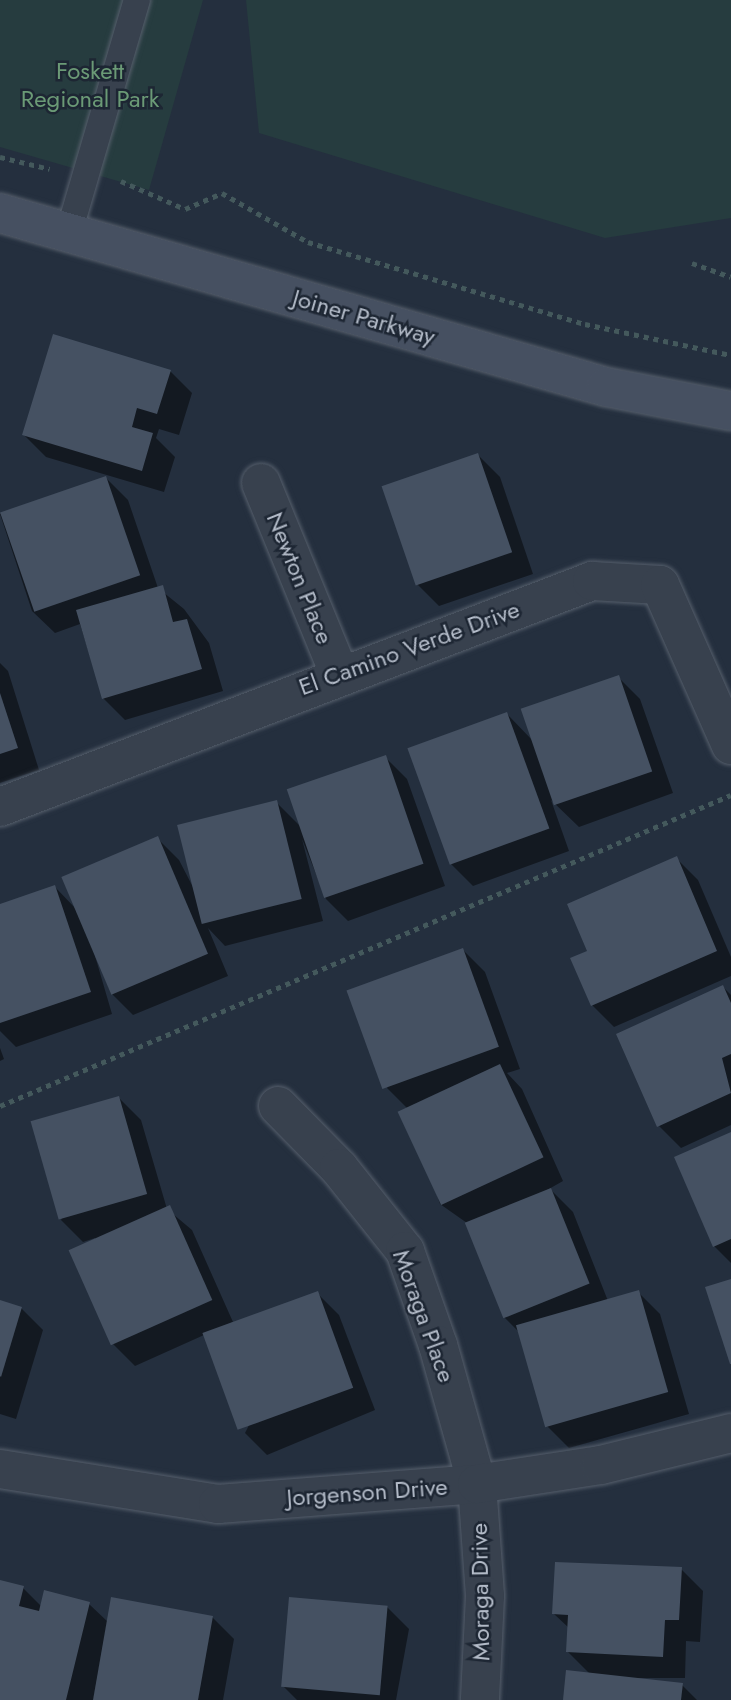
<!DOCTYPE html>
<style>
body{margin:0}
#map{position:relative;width:731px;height:1700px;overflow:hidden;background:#242f3e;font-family:Jost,sans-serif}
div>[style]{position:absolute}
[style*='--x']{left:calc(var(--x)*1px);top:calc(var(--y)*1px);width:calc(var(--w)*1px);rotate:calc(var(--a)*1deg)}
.green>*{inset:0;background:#263c3f}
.shadow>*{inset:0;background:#0007}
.building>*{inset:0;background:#455162;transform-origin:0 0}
.path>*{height:4.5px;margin-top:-2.25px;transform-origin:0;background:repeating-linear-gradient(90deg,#44595c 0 5px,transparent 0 10px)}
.roads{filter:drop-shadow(0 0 2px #565f6c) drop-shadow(0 0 2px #565f6c)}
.lane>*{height:26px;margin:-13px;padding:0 13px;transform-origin:13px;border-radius:13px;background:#38414e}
.street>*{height:38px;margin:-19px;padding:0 19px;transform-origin:19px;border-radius:19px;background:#38414e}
.secondary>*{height:38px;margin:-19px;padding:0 19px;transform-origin:19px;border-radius:19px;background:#465061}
span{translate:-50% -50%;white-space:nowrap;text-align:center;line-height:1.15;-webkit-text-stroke:5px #1d2633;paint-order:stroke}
.park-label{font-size:24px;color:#6b9a76}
.street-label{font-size:24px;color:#b4bcc9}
</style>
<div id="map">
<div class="green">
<div style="clip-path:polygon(0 0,203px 0,149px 190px,0 147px)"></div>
<div style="clip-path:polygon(246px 0,731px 0,731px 218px,605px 238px,259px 133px)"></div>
</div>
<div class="shadow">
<div style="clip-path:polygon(170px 371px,192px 393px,179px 435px,159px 429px,156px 438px,175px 457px,164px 492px,46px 457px,24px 435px)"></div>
<div style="clip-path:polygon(478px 455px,500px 477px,533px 574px,439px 606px,417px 584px)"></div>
<div style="clip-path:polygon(106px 478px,128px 500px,158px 588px,184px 609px,209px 643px,223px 691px,125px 720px,103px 698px,80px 624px,55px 633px,32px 611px,0 514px)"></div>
<div style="clip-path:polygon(0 663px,8px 671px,39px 770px,0 783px)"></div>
<div style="clip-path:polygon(618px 677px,640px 699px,673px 793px,579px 827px,551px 800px,569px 851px,473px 886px,451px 864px,507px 714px,534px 742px)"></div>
<div style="clip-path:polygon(385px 757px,407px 779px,445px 886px,348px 921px,326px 899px,302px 839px,323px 921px,225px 946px,208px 928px,228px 976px,133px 1015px,111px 993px,93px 949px,112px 1014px,16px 1047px,0 1031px,0 906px,55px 887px,77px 910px,157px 838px,179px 860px,196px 893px,276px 802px,301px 827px)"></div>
<div style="clip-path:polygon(676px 858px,698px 880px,731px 957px,731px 976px,614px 1027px,592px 1005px,589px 952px)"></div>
<div style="clip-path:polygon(463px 950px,485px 972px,520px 1069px,507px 1073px,522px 1089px,563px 1181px,540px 1194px,551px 1190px,573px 1212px,608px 1301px,638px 1292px,660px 1314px,689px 1414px,569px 1448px,547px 1426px,520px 1333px,504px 1317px,467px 1223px,440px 1204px,407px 1108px,387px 1088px)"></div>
<div style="clip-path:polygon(723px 987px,731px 995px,731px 1125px,681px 1148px,659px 1126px)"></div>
<div style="clip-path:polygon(0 1048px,4px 1059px,0 1061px)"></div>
<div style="clip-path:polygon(119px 1098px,141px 1120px,167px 1209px,192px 1230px,233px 1322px,135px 1366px,113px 1344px,95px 1238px,83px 1242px,61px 1220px)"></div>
<div style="clip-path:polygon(731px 1134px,731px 1263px,714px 1246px)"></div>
<div style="clip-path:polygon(317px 1293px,339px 1315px,375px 1410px,267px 1455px,245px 1433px)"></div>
<div style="clip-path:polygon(0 1302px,21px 1308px,43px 1330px,16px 1419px,0 1414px)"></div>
<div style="clip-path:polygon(681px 1569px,703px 1591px,700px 1642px,686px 1641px,685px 1678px,624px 1678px,682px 1685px,697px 1700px,564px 1700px,590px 1674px,568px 1652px,569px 1628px,554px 1614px)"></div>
<div style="clip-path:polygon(0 1582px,23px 1588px,41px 1606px,89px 1604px,108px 1622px,212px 1617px,234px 1639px,223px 1700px,0 1700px)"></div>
<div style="clip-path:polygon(387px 1607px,409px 1629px,396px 1700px,297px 1700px,283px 1686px)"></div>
</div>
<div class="building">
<div style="clip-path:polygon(53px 334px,171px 370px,157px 414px,137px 408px,132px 427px,153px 433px,142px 471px,22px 435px)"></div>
<div style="left:478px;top:453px;width:105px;height:102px;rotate:71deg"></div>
<div style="left:106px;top:476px;width:105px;height:112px;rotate:71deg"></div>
<div style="clip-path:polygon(163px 585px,173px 622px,187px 619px,202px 669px,102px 699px,76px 610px)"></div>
<div style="left:619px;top:675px;width:102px;height:104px;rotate:71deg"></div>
<div style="clip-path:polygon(0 693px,18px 748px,0 754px)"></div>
<div style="left:507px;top:712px;width:124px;height:106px;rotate:70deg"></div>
<div style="left:386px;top:755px;width:115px;height:105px;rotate:71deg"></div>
<div style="left:277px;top:800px;width:102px;height:103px;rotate:76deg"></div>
<div style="left:158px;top:836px;width:128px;height:105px;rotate:67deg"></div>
<div style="clip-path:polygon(677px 856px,717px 951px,591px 1006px,570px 958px,587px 951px,567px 904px)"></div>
<div style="clip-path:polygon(55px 885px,91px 992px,0 1023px,0 904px)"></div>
<div style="left:463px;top:948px;width:105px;height:124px;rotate:70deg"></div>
<div style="clip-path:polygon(723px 985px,731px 1003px,731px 1054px,722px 1058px,731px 1093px,657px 1127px,616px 1034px)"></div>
<div style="left:500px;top:1064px;width:103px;height:113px;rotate:65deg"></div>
<div style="left:119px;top:1096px;width:102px;height:92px;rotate:74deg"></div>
<div style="clip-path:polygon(731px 1132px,731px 1239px,713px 1247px,674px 1157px)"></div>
<div style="left:551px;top:1188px;width:103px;height:93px;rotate:68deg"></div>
<div style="left:170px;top:1205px;width:104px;height:111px;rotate:66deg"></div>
<div style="clip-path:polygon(731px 1279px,731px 1364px,730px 1364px,705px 1287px)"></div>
<div style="left:639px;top:1290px;width:106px;height:128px;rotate:74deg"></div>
<div style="left:318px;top:1291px;width:103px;height:123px;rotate:70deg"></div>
<div style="clip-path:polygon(0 1300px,22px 1307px,1px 1377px,0 1376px)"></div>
<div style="clip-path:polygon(555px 1562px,682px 1567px,679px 1620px,665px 1620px,663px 1657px,566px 1652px,568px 1615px,552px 1614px)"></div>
<div style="clip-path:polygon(0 1580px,24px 1586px,19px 1606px,39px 1611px,44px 1590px,90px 1602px,66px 1700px,0 1700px)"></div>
<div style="clip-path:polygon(111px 1597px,213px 1616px,198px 1700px,93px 1700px)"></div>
<div style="left:289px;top:1597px;width:99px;height:90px;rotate:5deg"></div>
<div style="clip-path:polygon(566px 1670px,683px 1683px,681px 1700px,563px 1700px)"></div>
</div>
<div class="path">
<div style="--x:0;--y:157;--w:51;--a:13.5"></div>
<div style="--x:121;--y:181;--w:70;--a:23.6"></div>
<div style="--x:185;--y:209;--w:40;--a:-23.4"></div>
<div style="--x:222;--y:193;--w:99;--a:29.7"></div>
<div style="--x:308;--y:242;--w:289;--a:16.5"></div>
<div style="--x:585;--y:324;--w:149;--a:12"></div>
<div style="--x:692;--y:263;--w:41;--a:19.7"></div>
<div style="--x:0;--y:1106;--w:794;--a:-23.05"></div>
</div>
<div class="roads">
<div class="lane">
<div style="--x:69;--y:232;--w:242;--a:-73.7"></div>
</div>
<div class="street">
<div style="--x:261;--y:483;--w:205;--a:67.7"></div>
<div style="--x:0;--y:807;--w:634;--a:-20.89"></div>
<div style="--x:592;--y:581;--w:68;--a:3.4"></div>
<div style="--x:660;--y:585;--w:175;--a:66.1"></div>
<div style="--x:278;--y:1106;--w:87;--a:45.5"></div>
<div style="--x:339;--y:1168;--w:106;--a:51.5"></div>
<div style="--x:405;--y:1251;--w:100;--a:70.7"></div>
<div style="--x:438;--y:1345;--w:144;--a:74.3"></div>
<div style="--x:477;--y:1484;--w:112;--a:85.9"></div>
<div style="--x:485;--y:1596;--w:104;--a:92.8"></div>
<div style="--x:0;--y:1469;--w:221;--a:9.1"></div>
<div style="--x:218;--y:1504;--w:260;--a:-4.4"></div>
<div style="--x:477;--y:1484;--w:125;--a:-8.7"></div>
<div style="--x:601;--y:1465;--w:134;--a:-13.8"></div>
</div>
<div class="secondary">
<div style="--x:0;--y:213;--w:630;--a:16.02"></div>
<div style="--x:606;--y:387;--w:127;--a:10.9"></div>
</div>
</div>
<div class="park-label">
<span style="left:90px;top:85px">Foskett<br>Regional Park</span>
</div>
<div class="street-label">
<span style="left:364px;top:317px;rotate:16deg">Joiner Parkway</span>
<span style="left:300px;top:578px;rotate:68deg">Newton Place</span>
<span style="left:409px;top:648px;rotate:-20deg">El Camino Verde Drive</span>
<span style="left:424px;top:1316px;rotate:70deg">Moraga Place</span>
<span style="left:367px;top:1492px;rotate:-4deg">Jorgenson Drive</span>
<span style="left:480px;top:1592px;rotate:-91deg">Moraga Drive</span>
</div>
</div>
